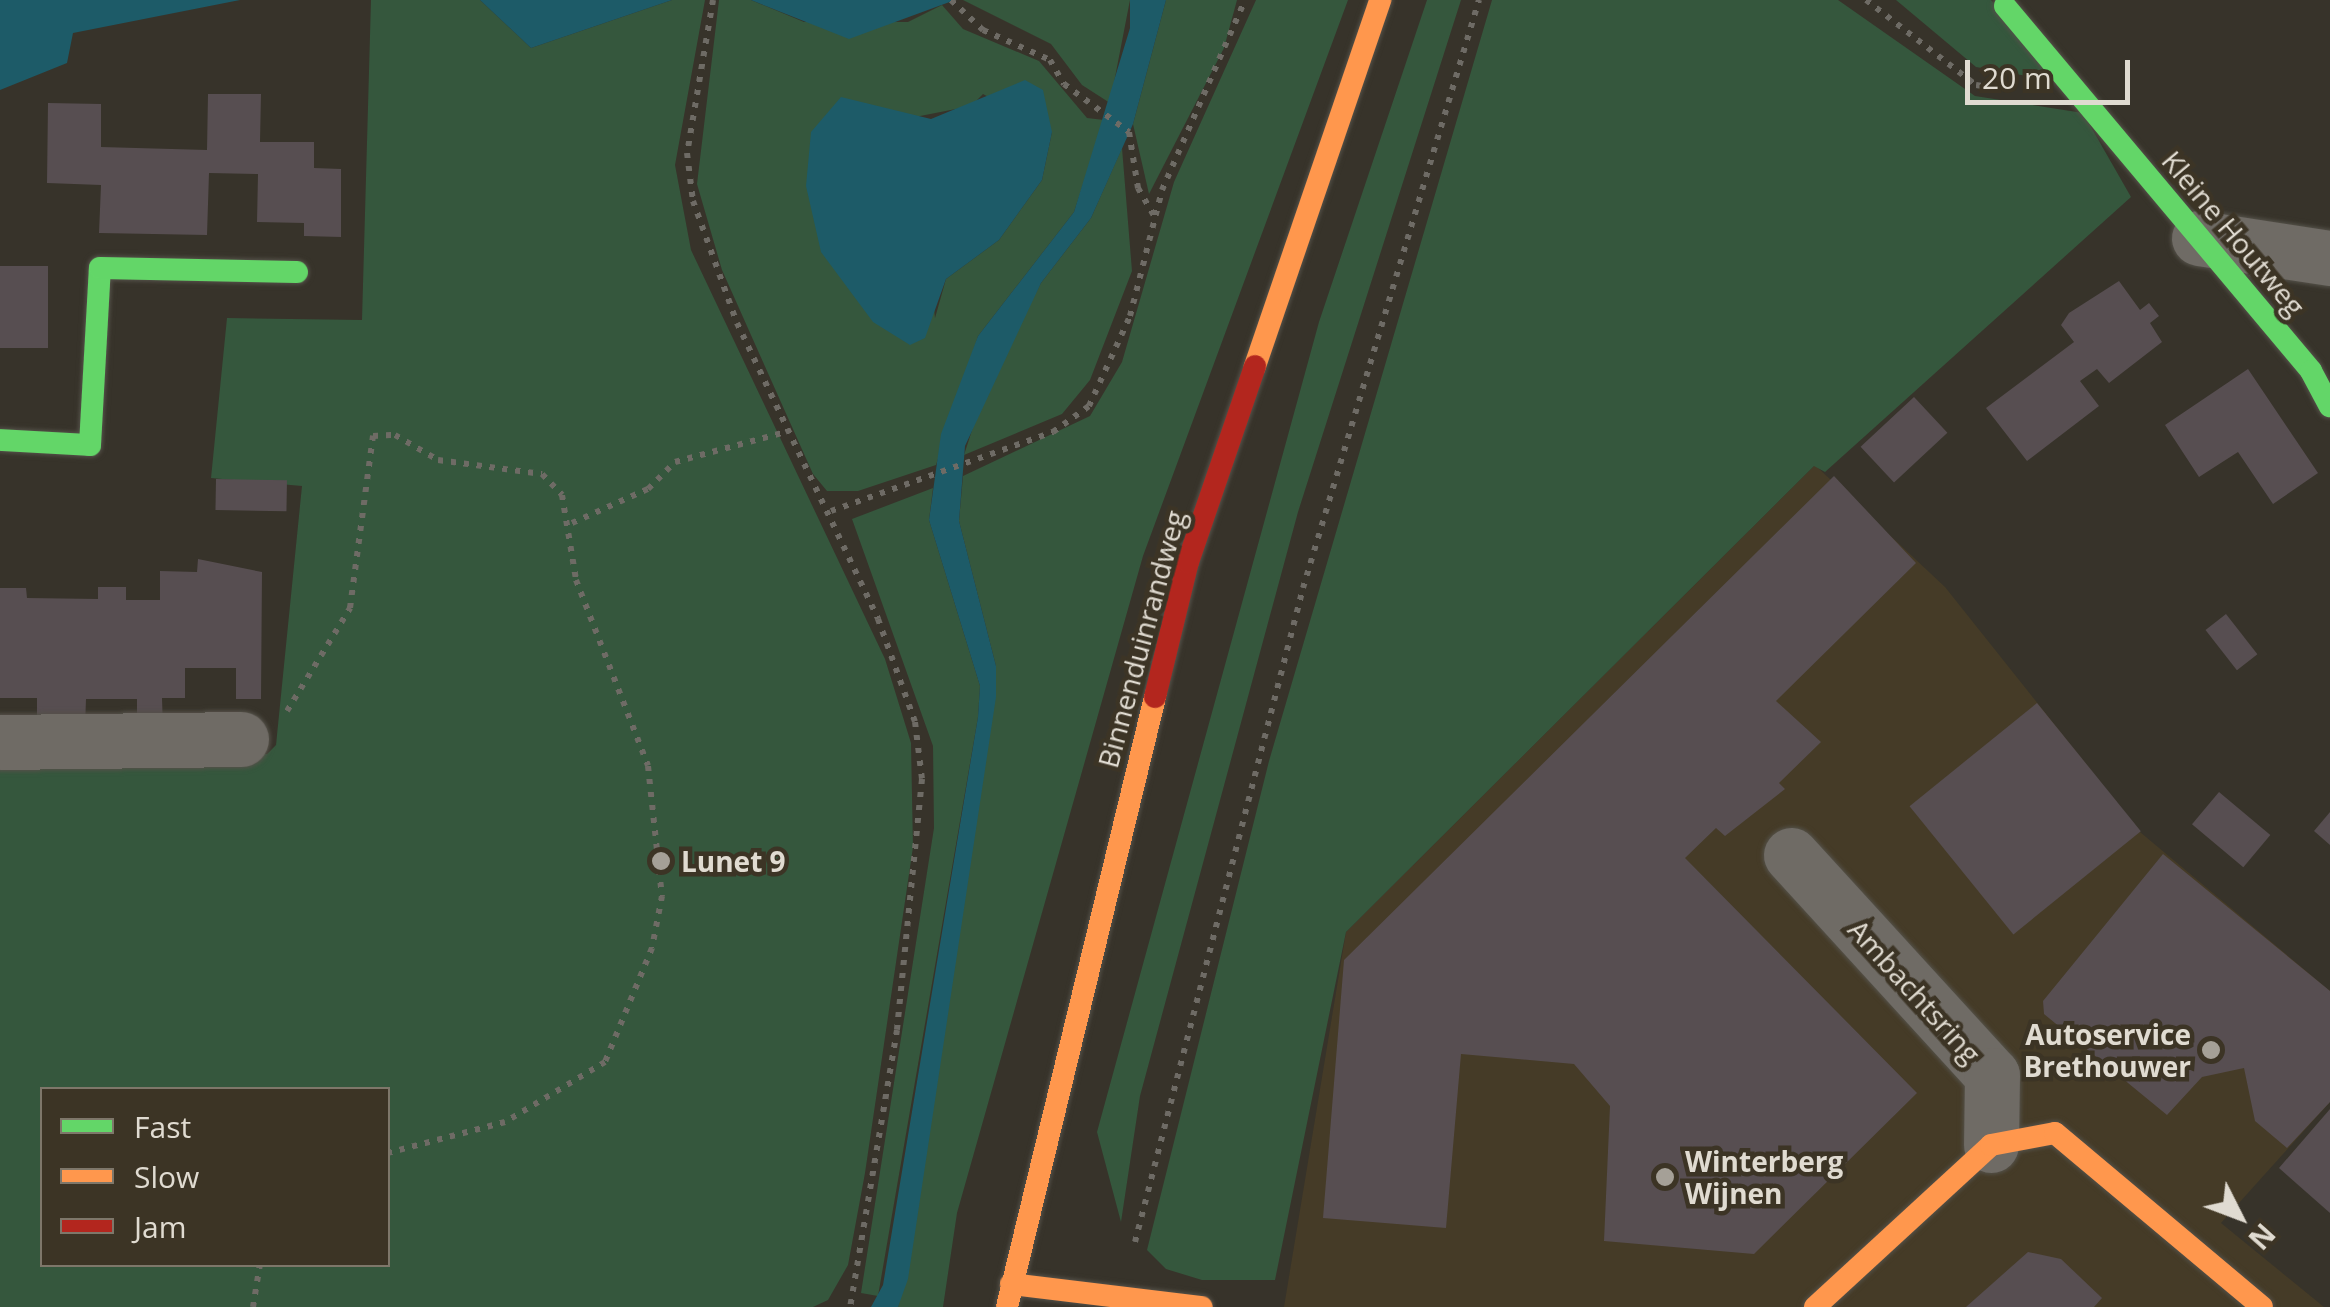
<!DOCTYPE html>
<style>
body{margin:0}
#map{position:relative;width:2330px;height:1307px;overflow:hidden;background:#37332a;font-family:"Open Sans",sans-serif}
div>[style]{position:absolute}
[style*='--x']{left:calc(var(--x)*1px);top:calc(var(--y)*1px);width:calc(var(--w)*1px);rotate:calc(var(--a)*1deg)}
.built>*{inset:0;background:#453b27}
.green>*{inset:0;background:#35573d}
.water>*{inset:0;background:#1d5b68}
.building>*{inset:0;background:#574e51;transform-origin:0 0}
.path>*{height:6px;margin-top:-3px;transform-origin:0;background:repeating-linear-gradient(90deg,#6e6b65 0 5px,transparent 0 13px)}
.roads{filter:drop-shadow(0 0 2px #545149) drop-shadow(0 0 2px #545149)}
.street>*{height:55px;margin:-27.5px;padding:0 27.5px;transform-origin:27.5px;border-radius:27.5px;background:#6f6b65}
.fast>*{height:22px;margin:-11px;padding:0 11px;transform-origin:11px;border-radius:11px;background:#63d668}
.slow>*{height:22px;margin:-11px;padding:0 11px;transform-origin:11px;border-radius:11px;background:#ff974d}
.jam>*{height:22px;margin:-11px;padding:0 11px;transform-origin:11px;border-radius:11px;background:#b3261e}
.dots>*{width:28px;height:28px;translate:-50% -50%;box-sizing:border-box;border:5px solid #3c3425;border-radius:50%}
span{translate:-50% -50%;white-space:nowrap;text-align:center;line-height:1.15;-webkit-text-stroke:9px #3c3425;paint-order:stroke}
.street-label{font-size:28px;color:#e0dbd1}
.poi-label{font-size:28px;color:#e0dbd1;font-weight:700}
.left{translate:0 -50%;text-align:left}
.right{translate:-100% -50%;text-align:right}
.legend{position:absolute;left:40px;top:1087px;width:350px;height:180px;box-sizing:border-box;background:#3c3425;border:2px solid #7e776a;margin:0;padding:12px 18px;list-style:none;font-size:30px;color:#e0dbd1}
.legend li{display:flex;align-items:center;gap:20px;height:50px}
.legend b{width:50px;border:2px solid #7e776a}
.north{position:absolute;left:2190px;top:1167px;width:100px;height:100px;-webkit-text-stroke:8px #3c3425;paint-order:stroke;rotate:132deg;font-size:28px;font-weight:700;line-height:40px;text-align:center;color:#e0dbd1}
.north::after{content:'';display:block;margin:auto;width:35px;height:45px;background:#e0dbd1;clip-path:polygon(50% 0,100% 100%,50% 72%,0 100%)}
.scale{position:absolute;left:1965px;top:60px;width:165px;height:45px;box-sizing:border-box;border:5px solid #e0dbd1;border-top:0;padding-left:12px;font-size:30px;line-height:35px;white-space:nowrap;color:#e0dbd1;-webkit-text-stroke:8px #3c3425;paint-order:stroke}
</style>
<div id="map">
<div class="built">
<div style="clip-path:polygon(1815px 465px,1945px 587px,2140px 832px,2330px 991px,2330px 1102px,2221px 1223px,2324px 1307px,1284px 1307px,1346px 932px)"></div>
</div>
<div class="green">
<div style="clip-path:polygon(evenodd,371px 0,480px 0,531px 48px,672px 0,705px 0,675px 165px,691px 250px,885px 659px,911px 743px,913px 847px,865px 1173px,848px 1265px,828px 1300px,813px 1307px,0 1307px,0 752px,267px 754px,276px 745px,302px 486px,211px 478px,227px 318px,362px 320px,371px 0,42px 1090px,388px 1090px,388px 1264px,42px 1264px,42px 1090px)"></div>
<div style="clip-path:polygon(evenodd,719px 0,751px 0,804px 22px,908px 22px,942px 5px,963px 29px,1039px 61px,1087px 118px,1104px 120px,1074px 212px,978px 336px,936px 465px,858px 491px,827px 491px,813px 474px,722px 270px,697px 184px,719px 0,983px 94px,1052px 132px,1042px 180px,999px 240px,946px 279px,935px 318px,915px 117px,971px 106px,983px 94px)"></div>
<div style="clip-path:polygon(963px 0,1130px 0,1110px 103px,1082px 85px,1051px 44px)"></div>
<div style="clip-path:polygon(1166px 0,1237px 0,1224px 48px,1149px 194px,1133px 124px)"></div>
<div style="clip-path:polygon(1256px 0,1348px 0,1143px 556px,957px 1213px,943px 1307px,898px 1307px,995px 697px,996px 666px,959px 521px,963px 476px,1090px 416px,1122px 362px,1174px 182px)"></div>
<div style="clip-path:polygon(1427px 0,1461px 0,1298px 512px,1140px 1096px,1121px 1222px,1097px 1132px,1319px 322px)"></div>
<div style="clip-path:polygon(1492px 0,1838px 0,1975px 96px,2083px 113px,2131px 197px,1825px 472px,1814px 466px,1346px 932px,1275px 1280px,1202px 1280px,1166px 1269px,1147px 1250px,1269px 761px)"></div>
<div style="clip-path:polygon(1896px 0,1991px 0,2056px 81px,1976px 67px)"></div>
<div style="clip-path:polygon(1122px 148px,1132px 271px,1090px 380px,1062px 414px,964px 455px,985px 390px,1041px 283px,1091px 218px)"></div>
<div style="clip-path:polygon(933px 488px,929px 520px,980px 686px,978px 717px,878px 1296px,861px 1293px,934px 828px,933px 746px,852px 519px)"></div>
</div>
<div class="water">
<div style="clip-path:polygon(0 0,240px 0,73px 33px,67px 63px,0 90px)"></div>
<div style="clip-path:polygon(480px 0,672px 0,531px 48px)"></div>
<div style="clip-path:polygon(751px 0,955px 0,849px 39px)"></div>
<div style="clip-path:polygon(1130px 0,1166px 0,1133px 124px,1091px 218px,1041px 283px,965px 446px,959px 521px,996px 666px,996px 697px,908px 1279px,898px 1307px,871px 1307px,883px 1285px,978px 717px,980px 686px,929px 520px,941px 434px,978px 336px,1074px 212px,1130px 28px)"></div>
<div style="clip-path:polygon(1025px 80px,1043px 90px,1052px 132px,1042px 180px,999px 240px,946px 279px,925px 338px,910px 345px,873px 322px,821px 252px,806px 186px,811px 132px,841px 97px,931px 119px)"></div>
</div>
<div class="building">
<div style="clip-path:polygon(208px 94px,261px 94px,260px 142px,314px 142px,314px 168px,341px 169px,341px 237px,304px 236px,304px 223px,257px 222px,258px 174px,209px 173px,207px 235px,99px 233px,101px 185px,47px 183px,48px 103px,101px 104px,101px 147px,207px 150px)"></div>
<div style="left:0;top:266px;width:48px;height:82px"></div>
<div style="clip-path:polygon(2119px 281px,2140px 310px,2149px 303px,2159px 316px,2150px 323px,2162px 342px,2109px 383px,2097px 369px,2080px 381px,2099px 406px,2027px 461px,1986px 408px,2074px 342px,2061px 325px,2069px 313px)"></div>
<div style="clip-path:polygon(2248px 369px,2318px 473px,2273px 504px,2238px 452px,2199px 477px,2165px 425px)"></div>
<div style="left:1914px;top:397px;width:49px;height:73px;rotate:47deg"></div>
<div style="clip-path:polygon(1834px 476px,1916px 563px,1776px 701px,1821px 742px,1779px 783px,1785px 789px,1725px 836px,1716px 828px,1685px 858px,1917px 1093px,1754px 1254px,1604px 1241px,1610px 1106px,1574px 1064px,1461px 1054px,1446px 1228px,1323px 1218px,1344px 960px)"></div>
<div style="left:216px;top:479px;width:71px;height:31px;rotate:1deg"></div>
<div style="clip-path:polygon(198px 559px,262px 572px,261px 699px,236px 699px,236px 668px,185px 668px,185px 698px,162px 698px,163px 729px,137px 729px,137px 699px,86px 699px,85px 728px,37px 728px,37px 698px,0 698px,0 588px,26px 588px,27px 598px,98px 599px,98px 587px,126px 587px,126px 600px,160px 600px,160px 571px,197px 572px)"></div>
<div style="left:2226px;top:614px;width:51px;height:26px;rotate:52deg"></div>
<div style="left:2037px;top:703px;width:165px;height:164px;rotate:51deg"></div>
<div style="left:2219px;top:792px;width:67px;height:42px;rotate:40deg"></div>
<div style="clip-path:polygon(2330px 812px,2330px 845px,2314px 831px)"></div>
<div style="clip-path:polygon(2163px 854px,2330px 991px,2330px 1102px,2287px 1148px,2255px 1121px,2244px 1068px,2202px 1077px,2167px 1115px,2044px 1014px,2043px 1001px)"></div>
<div style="clip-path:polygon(2330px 1109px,2330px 1213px,2279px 1168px)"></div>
<div style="clip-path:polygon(2028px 1252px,2061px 1259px,2102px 1298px,2094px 1307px,1966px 1307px)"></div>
</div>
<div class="path">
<div style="--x:713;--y:0;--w:155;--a:99.6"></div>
<div style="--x:687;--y:153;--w:48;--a:82.9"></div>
<div style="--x:693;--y:201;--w:130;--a:70.2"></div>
<div style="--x:737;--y:323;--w:328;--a:64.5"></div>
<div style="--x:878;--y:619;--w:109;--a:70.2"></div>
<div style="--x:915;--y:722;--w:57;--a:83"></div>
<div style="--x:922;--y:779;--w:252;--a:95.7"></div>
<div style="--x:897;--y:1030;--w:281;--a:99.6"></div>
<div style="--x:951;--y:0;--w:44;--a:43.2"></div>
<div style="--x:983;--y:30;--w:73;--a:24.1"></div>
<div style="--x:1050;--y:60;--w:28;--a:60"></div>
<div style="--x:1064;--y:84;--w:81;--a:36.4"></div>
<div style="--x:1129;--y:132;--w:57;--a:80.9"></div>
<div style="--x:1138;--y:188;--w:32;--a:60"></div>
<div style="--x:1866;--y:0;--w:139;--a:37.7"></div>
<div style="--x:1976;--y:85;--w:25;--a:9"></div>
<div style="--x:831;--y:511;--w:236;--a:-19.6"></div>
<div style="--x:1053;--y:432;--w:44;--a:-35.8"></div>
<div style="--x:1089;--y:406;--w:99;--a:-65.5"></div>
<div style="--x:1130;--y:316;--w:130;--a:-75.7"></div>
<div style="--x:1162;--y:190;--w:207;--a:-66.4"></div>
<div style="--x:572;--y:523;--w:83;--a:-24.1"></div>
<div style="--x:648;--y:489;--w:38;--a:-45"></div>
<div style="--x:675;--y:462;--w:118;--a:-15.2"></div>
<div style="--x:287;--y:711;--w:121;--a:-58.5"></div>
<div style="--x:350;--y:608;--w:174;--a:-82.4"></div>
<div style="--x:373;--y:436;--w:22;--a:-3"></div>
<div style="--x:395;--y:435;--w:50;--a:30.2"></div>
<div style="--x:438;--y:460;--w:105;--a:7.7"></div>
<div style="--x:542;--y:474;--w:29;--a:46"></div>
<div style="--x:562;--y:495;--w:86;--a:80.6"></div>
<div style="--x:576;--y:580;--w:199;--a:68.8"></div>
<div style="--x:648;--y:766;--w:131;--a:83.9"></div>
<div style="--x:662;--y:896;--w:53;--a:100.9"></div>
<div style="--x:652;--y:948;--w:123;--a:112.4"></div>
<div style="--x:605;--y:1062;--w:117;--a:149"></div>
<div style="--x:505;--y:1122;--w:121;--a:165.2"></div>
<div style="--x:1135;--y:1242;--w:675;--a:-75.59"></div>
<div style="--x:1303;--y:588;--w:614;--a:-73.34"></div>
<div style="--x:253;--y:1307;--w:44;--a:-80.8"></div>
</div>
<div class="roads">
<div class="street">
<div style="--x:2199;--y:238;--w:133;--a:8.7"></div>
<div style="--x:0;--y:742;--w:241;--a:-0.7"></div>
<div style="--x:1791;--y:855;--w:298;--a:47.6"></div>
<div style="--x:1992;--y:1075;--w:70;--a:90.8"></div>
</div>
<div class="fast">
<div style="--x:2005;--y:6;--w:476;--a:50"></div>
<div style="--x:2311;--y:371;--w:40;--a:62"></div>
<div style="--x:0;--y:440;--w:90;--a:3.2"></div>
<div style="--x:90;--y:445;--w:177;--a:-86.8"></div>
<div style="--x:100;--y:268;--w:197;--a:1.2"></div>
</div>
<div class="slow">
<div style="--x:1255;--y:366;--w:387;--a:-71.1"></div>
<div style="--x:1011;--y:1284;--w:192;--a:6.9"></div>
<div style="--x:1007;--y:1307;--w:628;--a:-76.36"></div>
<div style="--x:1815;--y:1307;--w:239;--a:-42.6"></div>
<div style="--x:1991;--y:1145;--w:65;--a:-10.6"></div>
<div style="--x:2055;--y:1133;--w:270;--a:40"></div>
</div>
<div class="jam">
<div style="--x:1155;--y:697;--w:139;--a:-76.3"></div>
<div style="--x:1188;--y:562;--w:207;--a:-71.1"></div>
</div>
</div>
<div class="dots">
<div style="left:661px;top:861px;background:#a5a097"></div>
<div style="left:2211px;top:1050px;background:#a5a097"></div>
<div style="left:1665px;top:1177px;background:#a5a097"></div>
</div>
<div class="street-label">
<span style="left:2234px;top:233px;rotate:50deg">Kleine Houtweg</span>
<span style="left:1141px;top:639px;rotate:-75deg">Binnenduinrandweg</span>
<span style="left:1915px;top:991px;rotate:48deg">Ambachtsring</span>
</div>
<div class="poi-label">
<span class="left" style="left:681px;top:861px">Lunet 9</span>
<span class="right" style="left:2191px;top:1050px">Autoservice<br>Brethouwer</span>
<span class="left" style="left:1685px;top:1177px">Winterberg<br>Wijnen</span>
</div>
<ul class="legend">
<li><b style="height:12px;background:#63d668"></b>Fast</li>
<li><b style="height:12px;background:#ff974d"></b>Slow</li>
<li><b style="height:12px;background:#b3261e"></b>Jam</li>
</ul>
<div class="north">N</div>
<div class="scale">20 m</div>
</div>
